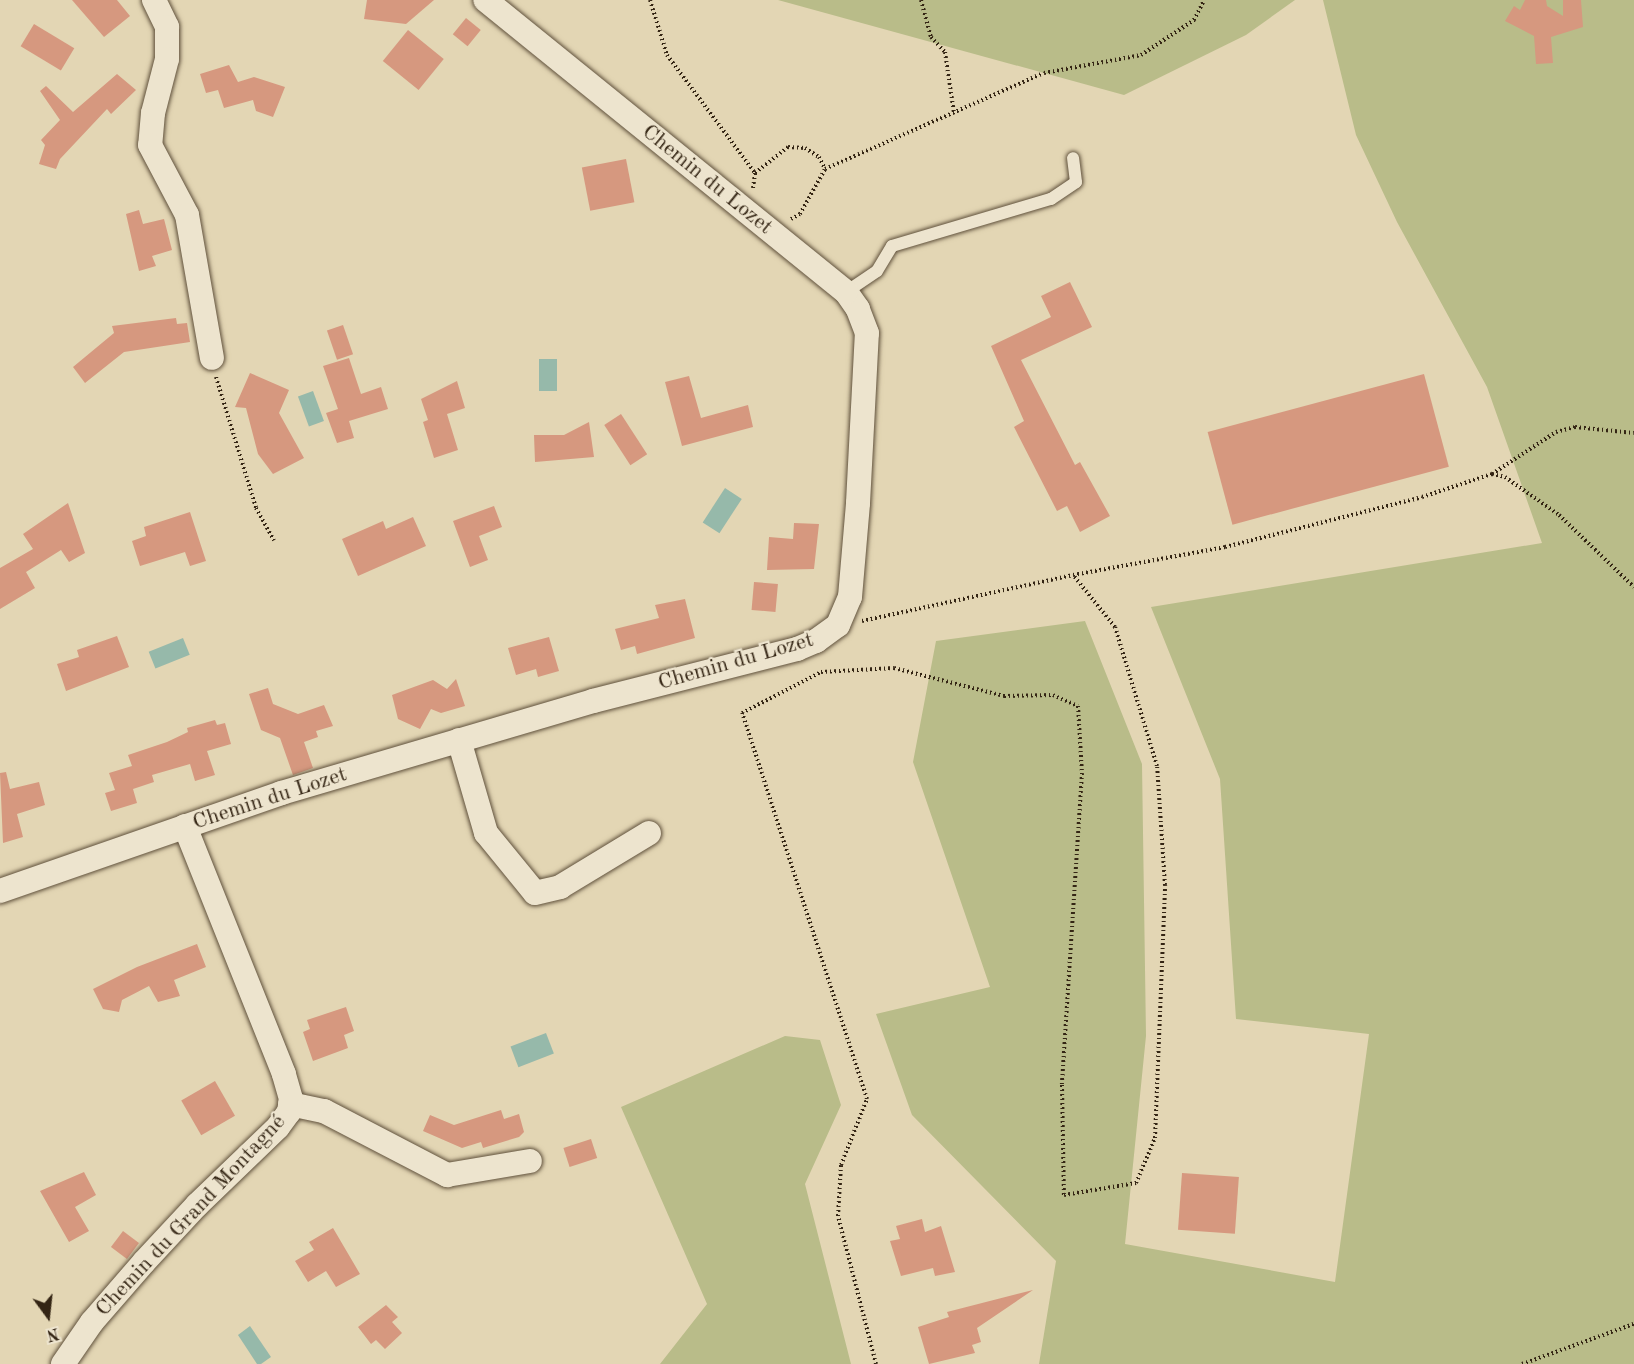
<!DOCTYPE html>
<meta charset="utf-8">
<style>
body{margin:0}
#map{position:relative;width:1634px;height:1364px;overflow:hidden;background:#e3d6b4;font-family:"Old Standard TT",serif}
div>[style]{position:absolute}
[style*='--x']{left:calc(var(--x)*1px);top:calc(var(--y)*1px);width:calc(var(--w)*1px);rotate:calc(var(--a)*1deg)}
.green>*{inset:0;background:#b9bc89}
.water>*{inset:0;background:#96b9aa;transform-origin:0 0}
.building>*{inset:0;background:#d6987f;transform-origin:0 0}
.path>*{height:4px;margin-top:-2px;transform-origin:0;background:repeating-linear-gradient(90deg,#342514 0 1.5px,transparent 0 4.5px)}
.roads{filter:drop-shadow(0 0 2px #60513c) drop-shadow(0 0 2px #60513c)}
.lane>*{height:12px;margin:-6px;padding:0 6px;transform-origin:6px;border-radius:6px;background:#ede4ce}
.street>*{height:24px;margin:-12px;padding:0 12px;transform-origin:12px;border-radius:12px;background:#ede4ce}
span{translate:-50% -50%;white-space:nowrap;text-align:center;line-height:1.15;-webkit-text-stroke:4.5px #ede4ce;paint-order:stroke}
.street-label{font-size:22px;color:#342514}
.north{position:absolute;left:18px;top:1286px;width:60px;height:60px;-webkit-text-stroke:4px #ede4ce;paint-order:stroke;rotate:165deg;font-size:16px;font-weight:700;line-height:24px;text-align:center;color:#342514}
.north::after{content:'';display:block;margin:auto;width:21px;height:27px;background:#342514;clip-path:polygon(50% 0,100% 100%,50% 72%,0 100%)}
</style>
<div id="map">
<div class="green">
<div style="clip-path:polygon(778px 0,1295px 0,1246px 35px,1124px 95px)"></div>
<div style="clip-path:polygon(1323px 0,1634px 0,1634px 1364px,1039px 1364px,1056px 1261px,912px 1115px,876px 1014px,990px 987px,913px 762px,936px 641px,1085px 621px,1142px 764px,1146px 1036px,1125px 1244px,1335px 1282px,1369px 1034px,1236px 1019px,1220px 779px,1151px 607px,1542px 543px,1487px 387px,1397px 222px,1356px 135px)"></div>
<div style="clip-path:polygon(785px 1036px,820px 1040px,841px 1105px,805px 1184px,851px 1364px,660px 1364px,707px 1304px,621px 1107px)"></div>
</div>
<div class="water">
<div style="left:557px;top:359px;width:32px;height:18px;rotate:90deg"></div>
<div style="left:313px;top:391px;width:32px;height:16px;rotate:70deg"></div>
<div style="left:725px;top:488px;width:20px;height:41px;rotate:33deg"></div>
<div style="left:183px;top:638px;width:18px;height:37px;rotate:68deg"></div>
<div style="left:546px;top:1033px;width:22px;height:38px;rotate:69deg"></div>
<div style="clip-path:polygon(250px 1326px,271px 1357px,261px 1364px,257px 1364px,238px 1335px)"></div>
</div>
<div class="building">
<div style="clip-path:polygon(72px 0,117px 0,130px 16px,104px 37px)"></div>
<div style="clip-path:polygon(367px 0,434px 0,406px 24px,364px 19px)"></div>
<div style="clip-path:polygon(1525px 0,1546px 0,1547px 6px,1563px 16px,1563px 0,1581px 0,1583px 27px,1551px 37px,1553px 63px,1536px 64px,1534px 36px,1505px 21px,1514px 6px,1520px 10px)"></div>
<div style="left:466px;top:18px;width:19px;height:21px;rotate:39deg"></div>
<div style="left:34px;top:24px;width:47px;height:26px;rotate:31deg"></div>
<div style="left:408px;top:30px;width:46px;height:40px;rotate:39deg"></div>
<div style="clip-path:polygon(229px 65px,238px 82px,254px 77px,285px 87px,273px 117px,256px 111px,253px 100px,224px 108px,218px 90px,206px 93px,200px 74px)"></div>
<div style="clip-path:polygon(117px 74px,136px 90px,111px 114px,107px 109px,60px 159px,56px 169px,39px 164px,45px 145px,41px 140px,60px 120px,40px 91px,46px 86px,73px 112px)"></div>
<div style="left:626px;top:159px;width:44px;height:45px;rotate:79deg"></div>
<div style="clip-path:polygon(139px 210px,143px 224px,164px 219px,172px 250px,152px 256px,156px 266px,139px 271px,126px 214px)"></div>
<div style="clip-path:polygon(1070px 282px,1092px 327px,1021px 360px,1075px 465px,1080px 462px,1110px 516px,1080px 532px,1067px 506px,1057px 511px,1014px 427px,1024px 421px,991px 346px,1051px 317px,1041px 296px)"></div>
<div style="clip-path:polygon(176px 318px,177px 324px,187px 323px,190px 342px,124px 352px,85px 383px,73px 367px,114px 333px,112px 326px)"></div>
<div style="left:343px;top:325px;width:31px;height:17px;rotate:71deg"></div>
<div style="clip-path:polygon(349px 358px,361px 394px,381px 387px,388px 409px,349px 421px,354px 438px,337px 443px,326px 413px,338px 409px,323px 366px)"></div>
<div style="clip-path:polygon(250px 373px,289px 390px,279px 413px,304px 458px,273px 474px,258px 454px,246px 408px,235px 407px)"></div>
<div style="left:1424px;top:374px;width:96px;height:224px;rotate:75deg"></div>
<div style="clip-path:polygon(689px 376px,701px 418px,748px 405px,753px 427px,682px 446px,665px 382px)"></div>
<div style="clip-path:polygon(457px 381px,465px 408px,447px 414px,458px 450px,434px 458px,423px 422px,428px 420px,421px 399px)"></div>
<div style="left:621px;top:414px;width:48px;height:20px;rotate:57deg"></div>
<div style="clip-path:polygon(589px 422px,594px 457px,535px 462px,534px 435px,564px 435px)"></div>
<div style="clip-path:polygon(68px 503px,85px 553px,69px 562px,61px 550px,26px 572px,35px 588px,0 609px,0 568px,33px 549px,23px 534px)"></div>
<div style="clip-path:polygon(494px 506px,502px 527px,479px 536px,488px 560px,470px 567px,453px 521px)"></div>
<div style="clip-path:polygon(190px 512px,206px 561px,190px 566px,185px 552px,140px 566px,132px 541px,146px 536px,144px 527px)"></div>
<div style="clip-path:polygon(413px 517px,426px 546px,358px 576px,342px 539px,383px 521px,386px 529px)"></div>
<div style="clip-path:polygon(794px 523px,819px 524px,814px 569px,767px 570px,769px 537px,793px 539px)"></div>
<div style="left:754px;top:582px;width:24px;height:28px;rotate:5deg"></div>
<div style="clip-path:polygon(685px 599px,695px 638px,637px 654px,635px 646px,621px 650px,615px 629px,659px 618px,655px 605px)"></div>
<div style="clip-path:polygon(117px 636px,129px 667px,66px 691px,57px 664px,79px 657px,77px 650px)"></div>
<div style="clip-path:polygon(549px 637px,559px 671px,538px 677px,536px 669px,516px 675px,508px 648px)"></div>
<div style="clip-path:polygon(456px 679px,465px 706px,441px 713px,431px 709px,420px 729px,398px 719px,392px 695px,433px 680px,447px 689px)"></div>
<div style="clip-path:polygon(268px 688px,273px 704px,298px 714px,324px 705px,333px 726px,316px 731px,318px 737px,304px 742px,313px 768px,293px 775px,280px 738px,261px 730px,249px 694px)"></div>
<div style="clip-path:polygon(215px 720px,217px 725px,225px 723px,231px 744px,207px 751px,215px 775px,195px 781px,190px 764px,152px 775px,154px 782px,133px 789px,137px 803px,111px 811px,105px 793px,115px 790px,109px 773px,132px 766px,128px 755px,167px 742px,188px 732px,187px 728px)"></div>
<div style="clip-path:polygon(6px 772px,10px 789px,39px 782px,45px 805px,17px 814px,23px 837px,3px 843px,0 773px)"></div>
<div style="clip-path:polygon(197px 944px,206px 967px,174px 980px,180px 996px,158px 1002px,149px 986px,122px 1000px,119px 1012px,103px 1009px,93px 989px,137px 967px)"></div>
<div style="clip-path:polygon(346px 1007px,354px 1031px,344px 1035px,348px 1048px,313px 1061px,303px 1032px,310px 1029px,307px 1020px)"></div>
<div style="left:215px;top:1081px;width:40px;height:39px;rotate:60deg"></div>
<div style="clip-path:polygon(501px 1110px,504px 1119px,519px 1114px,524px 1132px,519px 1137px,483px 1148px,481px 1142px,462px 1148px,423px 1131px,430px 1115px,454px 1125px)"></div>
<div style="left:591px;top:1139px;width:20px;height:29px;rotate:72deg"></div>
<div style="clip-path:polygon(84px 1172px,96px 1195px,75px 1207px,89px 1231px,69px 1242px,40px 1191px)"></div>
<div style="left:1182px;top:1173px;width:57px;height:57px;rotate:4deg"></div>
<div style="clip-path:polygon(922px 1219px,925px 1232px,941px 1226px,955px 1272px,935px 1276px,933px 1268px,901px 1276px,890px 1241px,900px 1239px,896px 1226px)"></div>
<div style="clip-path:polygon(333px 1228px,360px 1274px,336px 1287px,326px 1271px,308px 1282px,295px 1261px,314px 1250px,309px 1242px)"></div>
<div style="left:123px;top:1231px;width:20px;height:20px;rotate:37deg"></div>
<div style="clip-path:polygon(1033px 1290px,977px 1328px,981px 1342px,972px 1345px,975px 1353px,929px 1364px,918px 1327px,949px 1317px,947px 1312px)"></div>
<div style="clip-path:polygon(386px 1305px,398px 1317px,392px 1322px,402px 1333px,385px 1349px,376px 1340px,371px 1344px,358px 1327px)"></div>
</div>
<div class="path">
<div style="--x:650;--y:0;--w:58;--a:72.8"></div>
<div style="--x:667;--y:55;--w:147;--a:53.3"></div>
<div style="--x:921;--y:0;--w:38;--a:75"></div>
<div style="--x:931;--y:37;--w:21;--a:47"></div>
<div style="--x:945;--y:52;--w:62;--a:81.6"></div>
<div style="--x:753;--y:188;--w:15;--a:-82"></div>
<div style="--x:755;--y:173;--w:42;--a:-38.2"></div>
<div style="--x:788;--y:147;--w:17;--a:3"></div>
<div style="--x:805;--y:148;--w:17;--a:33"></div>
<div style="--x:819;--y:157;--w:13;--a:63"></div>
<div style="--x:791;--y:219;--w:10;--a:-29"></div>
<div style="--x:800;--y:214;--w:51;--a:-60.9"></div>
<div style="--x:825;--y:169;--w:239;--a:-23.7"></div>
<div style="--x:1044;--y:73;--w:99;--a:-10.5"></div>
<div style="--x:1141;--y:55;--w:64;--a:-33.4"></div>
<div style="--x:1194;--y:20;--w:22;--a:-63"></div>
<div style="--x:216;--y:377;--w:137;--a:73"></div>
<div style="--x:256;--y:508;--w:37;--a:61"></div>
<div style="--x:1492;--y:474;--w:77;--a:-33.3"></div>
<div style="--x:1556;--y:432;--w:20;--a:-15"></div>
<div style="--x:1575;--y:427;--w:59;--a:5.8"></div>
<div style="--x:862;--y:621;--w:216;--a:-12.3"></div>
<div style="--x:1073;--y:575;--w:155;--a:-10.4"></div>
<div style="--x:1225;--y:547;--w:203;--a:-14.2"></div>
<div style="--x:1422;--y:497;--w:74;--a:-18.2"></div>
<div style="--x:1492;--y:474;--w:13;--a:13"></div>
<div style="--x:1505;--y:477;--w:66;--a:35.1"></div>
<div style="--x:1559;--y:515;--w:104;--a:43.8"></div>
<div style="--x:876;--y:1364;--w:153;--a:-104.4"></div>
<div style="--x:838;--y:1216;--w:51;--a:-86.6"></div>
<div style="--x:841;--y:1165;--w:71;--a:-68.5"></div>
<div style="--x:867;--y:1099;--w:406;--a:-107.9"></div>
<div style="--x:742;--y:713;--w:89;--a:-27.4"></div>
<div style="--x:821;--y:672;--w:73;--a:-3.1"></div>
<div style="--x:894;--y:668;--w:114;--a:14.3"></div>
<div style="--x:1004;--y:696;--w:49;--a:-1.2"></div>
<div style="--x:1053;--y:695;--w:27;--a:24"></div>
<div style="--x:1078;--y:706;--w:67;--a:86.6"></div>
<div style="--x:1082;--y:773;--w:313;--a:93.7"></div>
<div style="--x:1062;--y:1085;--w:110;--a:89"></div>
<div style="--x:1064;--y:1195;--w:73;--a:-9.5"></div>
<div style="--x:1136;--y:1183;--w:49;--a:-67.1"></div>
<div style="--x:1155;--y:1138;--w:253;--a:-87.7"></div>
<div style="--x:1165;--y:885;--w:119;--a:-93.8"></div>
<div style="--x:1157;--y:766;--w:145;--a:-106.8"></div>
<div style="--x:1115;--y:627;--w:67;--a:-128.9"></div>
<div style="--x:1522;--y:1364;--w:119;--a:-19.7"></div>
</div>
<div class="roads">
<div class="lane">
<div style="--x:846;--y:292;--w:37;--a:-34"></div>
<div style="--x:877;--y:271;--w:29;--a:-59"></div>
<div style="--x:892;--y:246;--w:166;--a:-16.5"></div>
<div style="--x:1051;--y:199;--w:30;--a:-34"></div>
<div style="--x:1076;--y:182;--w:24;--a:-97"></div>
</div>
<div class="street">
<div style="--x:154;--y:0;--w:30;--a:64"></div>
<div style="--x:167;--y:27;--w:32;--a:90"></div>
<div style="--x:167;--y:59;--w:56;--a:104.5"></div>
<div style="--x:153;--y:113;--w:32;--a:95"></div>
<div style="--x:150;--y:145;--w:79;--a:62.1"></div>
<div style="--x:187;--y:215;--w:145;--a:80.1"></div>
<div style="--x:459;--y:740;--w:97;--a:73.8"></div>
<div style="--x:486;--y:833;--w:77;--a:50.8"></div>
<div style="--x:535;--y:893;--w:26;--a:-13"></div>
<div style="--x:560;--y:887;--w:104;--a:-31.2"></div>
<div style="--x:0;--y:891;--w:298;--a:-19.2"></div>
<div style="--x:281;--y:793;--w:325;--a:-16.4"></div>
<div style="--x:593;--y:701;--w:211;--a:-14.3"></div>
<div style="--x:797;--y:649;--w:21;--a:-23"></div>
<div style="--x:816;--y:641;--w:27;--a:-36"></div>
<div style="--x:838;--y:625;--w:30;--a:-67"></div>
<div style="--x:850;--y:597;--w:94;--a:-85.1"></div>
<div style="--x:858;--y:503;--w:170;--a:-87"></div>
<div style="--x:867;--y:333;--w:26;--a:-111"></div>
<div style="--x:858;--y:309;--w:21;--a:-125"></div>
<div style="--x:846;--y:292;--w:464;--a:-141"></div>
<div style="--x:290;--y:1104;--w:35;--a:12"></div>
<div style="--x:324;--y:1111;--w:139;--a:27.5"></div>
<div style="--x:447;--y:1175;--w:84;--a:-9.6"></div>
<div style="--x:63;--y:1364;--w:51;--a:-55.4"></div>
<div style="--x:92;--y:1322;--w:79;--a:-49.1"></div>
<div style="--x:144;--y:1262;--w:78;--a:-47.1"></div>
<div style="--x:197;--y:1205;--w:112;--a:-43.9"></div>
<div style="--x:278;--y:1127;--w:19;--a:-54"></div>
<div style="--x:289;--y:1112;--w:13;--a:-81"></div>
<div style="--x:291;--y:1099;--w:26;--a:-106"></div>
<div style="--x:284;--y:1074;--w:267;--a:-111.8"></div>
</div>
</div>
<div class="street-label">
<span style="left:707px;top:180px;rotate:39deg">Chemin du Lozet</span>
<span style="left:736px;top:662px;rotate:-16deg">Chemin du Lozet</span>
<span style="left:270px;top:799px;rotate:-18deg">Chemin du Lozet</span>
<span style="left:191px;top:1216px;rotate:-47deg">Chemin du Grand Montagné</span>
</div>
<div class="north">N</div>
</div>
